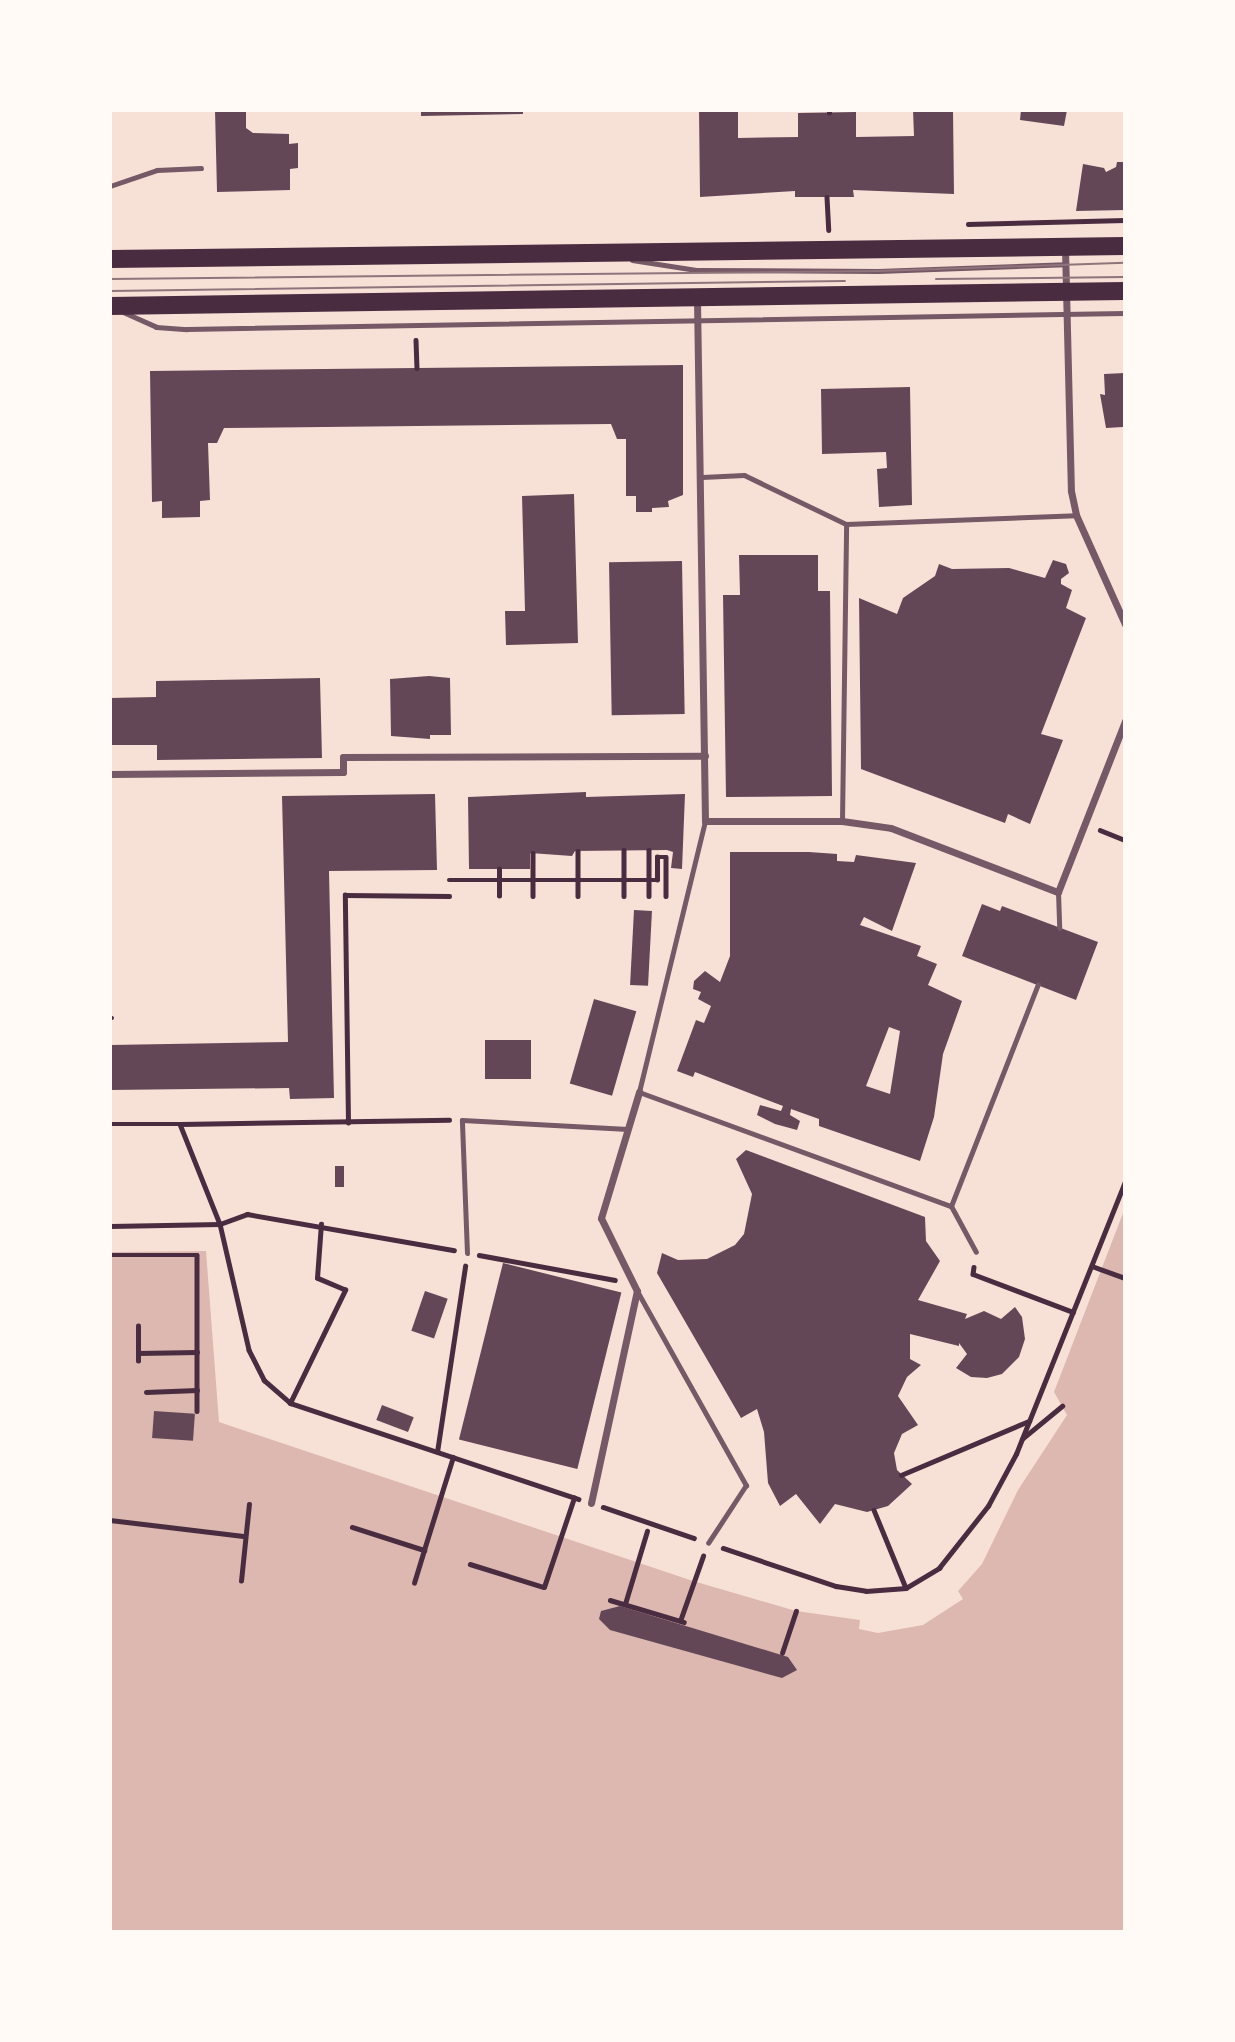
<!DOCTYPE html>
<style>
body{margin:0}
#map{position:relative;width:1235px;height:2042px;overflow:hidden;background:#f7e1d7;font-family:Poppins,sans-serif}
div>[style]{position:absolute}
[style*='--x']{left:calc(var(--x)*1px);top:calc(var(--y)*1px);width:calc(var(--w)*1px);rotate:calc(var(--a)*1deg)}
.water>*{inset:0;background:#dcb8b0}
.building>*{inset:0;background:#644757;transform-origin:0 0}
.path>*{height:4.5px;margin:-2.25px;padding:0 2.25px;transform-origin:2.25px;border-radius:2.25px;background:#4a2c40}
.service>*{height:5px;margin:-2.5px;padding:0 2.5px;transform-origin:2.5px;border-radius:2.5px;background:#755966}
.minor>*{height:7px;margin:-3.5px;padding:0 3.5px;transform-origin:3.5px;border-radius:3.5px;background:#755966}
.primary>*{height:18px;margin:-9px;padding:0 9px;transform-origin:9px;border-radius:9px;background:#4a2c40}
.tram>*{height:2px;margin:-1px;padding:0 1px;transform-origin:1px;border-radius:1px;background:#8f747c}
span{translate:-50% -50%;white-space:nowrap;text-align:center;line-height:1.15;-webkit-text-stroke:5px #fffaf5;paint-order:stroke}
.frame{position:absolute;inset:0;border:112px solid #fffaf5;pointer-events:none}
</style>
<div id="map">
<div class="water">
<div style="clip-path:polygon(1125px 1208px,1125px 1932px,110px 1932px,110px 1252px,206px 1251px,219px 1422px,693px 1581px,796px 1611px,860px 1620px,859px 1629px,878px 1633px,923px 1625px,963px 1599px,958px 1591px,982px 1564px,1018px 1490px,1067px 1415px,1054px 1392px)"></div>
</div>
<div class="building">
<div style="clip-path:polygon(215px 110px,246px 110px,246px 128px,253px 133px,289px 134px,289px 144px,298px 143px,298px 168px,290px 169px,290px 190px,217px 192px)"></div>
<div style="clip-path:polygon(421px 110px,523px 110px,523px 114px,421px 116px)"></div>
<div style="clip-path:polygon(699px 110px,738px 110px,738px 138px,798px 137px,798px 113px,856px 112px,856px 137px,914px 136px,913px 110px,953px 110px,954px 194px,853px 190px,854px 197px,795px 197px,795px 191px,700px 197px)"></div>
<div style="clip-path:polygon(1021px 110px,1067px 110px,1064px 126px,1020px 120px)"></div>
<div style="clip-path:polygon(1117px 162px,1125px 162px,1125px 210px,1076px 211px,1083px 164px,1104px 168px,1106px 172px,1116px 167px)"></div>
<div style="clip-path:polygon(683px 365px,683px 495px,668px 501px,669px 507px,652px 508px,652px 512px,636px 512px,636px 496px,626px 496px,626px 439px,617px 439px,611px 424px,224px 428px,217px 443px,208px 443px,210px 500px,200px 501px,200px 517px,162px 518px,162px 501px,152px 502px,150px 371px)"></div>
<div style="clip-path:polygon(1125px 373px,1125px 423px,1123px 427px,1106px 428px,1100px 394px,1105px 395px,1104px 374px)"></div>
<div style="clip-path:polygon(910px 387px,912px 505px,879px 507px,877px 469px,887px 468px,886px 452px,822px 454px,821px 389px)"></div>
<div style="clip-path:polygon(574px 494px,578px 643px,506px 645px,505px 611px,525px 611px,522px 496px)"></div>
<div style="clip-path:polygon(739px 555px,818px 555px,818px 591px,830px 591px,832px 796px,726px 797px,723px 595px,740px 595px)"></div>
<div style="clip-path:polygon(1053px 560px,1066px 564px,1069px 573px,1061px 579px,1061px 584px,1072px 590px,1066px 608px,1086px 618px,1041px 734px,1063px 740px,1030px 824px,1008px 814px,1005px 823px,861px 769px,859px 598px,897px 614px,903px 598px,935px 576px,939px 564px,952px 569px,1009px 568px,1045px 578px)"></div>
<div style="left:682px;top:561px;width:153px;height:73px;rotate:89deg"></div>
<div style="clip-path:polygon(429px 676px,450px 678px,451px 735px,430px 735px,430px 739px,391px 736px,390px 679px)"></div>
<div style="clip-path:polygon(320px 678px,322px 758px,157px 760px,157px 745px,110px 745px,110px 698px,156px 697px,156px 681px)"></div>
<div style="clip-path:polygon(586px 792px,586px 797px,685px 794px,682px 869px,671px 868px,673px 852px,667px 850px,575px 851px,572px 856px,530px 853px,530px 869px,469px 869px,468px 797px)"></div>
<div style="clip-path:polygon(435px 794px,437px 870px,329px 871px,334px 1098px,290px 1099px,289px 1088px,110px 1090px,110px 1045px,288px 1042px,282px 796px)"></div>
<div style="clip-path:polygon(evenodd,730px 852px,809px 852px,837px 854px,837px 861px,854px 862px,856px 855px,916px 863px,892px 931px,864px 917px,860px 925px,921px 946px,917px 956px,937px 964px,928px 985px,962px 1001px,943px 1054px,934px 1117px,920px 1161px,819px 1126px,819px 1119px,791px 1109px,790px 1115px,800px 1121px,797px 1130px,775px 1124px,757px 1115px,760px 1105px,781px 1111px,783px 1106px,695px 1072px,693px 1077px,677px 1071px,696px 1020px,704px 1023px,711px 1006px,698px 999px,701px 992px,693px 989px,694px 981px,705px 971px,720px 982px,730px 956px,730px 852px,889px 1027px,900px 1031px,890px 1094px,866px 1086px,889px 1027px)"></div>
<div style="clip-path:polygon(982px 904px,1000px 911px,1002px 906px,1098px 942px,1076px 1000px,962px 956px)"></div>
<div style="left:634px;top:910px;width:18px;height:75px;rotate:3deg"></div>
<div style="left:594px;top:999px;width:44px;height:88px;rotate:16deg"></div>
<div style="left:485px;top:1040px;width:46px;height:39px"></div>
<div style="clip-path:polygon(746px 1150px,925px 1217px,926px 1241px,940px 1261px,918px 1300px,967px 1314px,965px 1319px,984px 1311px,1001px 1319px,1015px 1307px,1022px 1317px,1025px 1339px,1019px 1357px,1002px 1374px,987px 1378px,971px 1377px,956px 1368px,967px 1354px,959px 1343px,959px 1346px,910px 1334px,910px 1359px,921px 1365px,907px 1377px,898px 1396px,918px 1425px,902px 1434px,894px 1453px,897px 1470px,912px 1484px,888px 1506px,867px 1512px,835px 1504px,820px 1524px,796px 1494px,780px 1506px,768px 1483px,764px 1432px,757px 1409px,741px 1418px,657px 1273px,662px 1253px,678px 1260px,707px 1259px,735px 1245px,744px 1234px,752px 1194px,736px 1159px)"></div>
<div style="left:335px;top:1166px;width:9px;height:21px"></div>
<div style="left:503px;top:1263px;width:122px;height:182px;rotate:14deg"></div>
<div style="left:425px;top:1291px;width:24px;height:42px;rotate:19deg"></div>
<div style="left:382px;top:1405px;width:34px;height:16px;rotate:21deg"></div>
<div style="left:154px;top:1411px;width:41px;height:27px;rotate:4deg"></div>
<div style="clip-path:polygon(620px 1606px,788px 1657px,797px 1670px,782px 1678px,610px 1630px,599px 1619px,601px 1611px)"></div>
</div>
<div class="path">
<div style="--x:829;--y:113;--w:3;--a:-90"></div>
<div style="--x:827;--y:197;--w:33;--a:87"></div>
<div style="--x:968;--y:224;--w:157;--a:-1.5"></div>
<div style="--x:416;--y:340;--w:28;--a:88"></div>
<div style="--x:1100;--y:830;--w:27;--a:22"></div>
<div style="--x:624;--y:850;--w:46;--a:90"></div>
<div style="--x:649;--y:850;--w:46;--a:90"></div>
<div style="--x:578;--y:851;--w:45;--a:90"></div>
<div style="--x:533;--y:853;--w:43;--a:90"></div>
<div style="--x:449;--y:880;--w:208;--a:0"></div>
<div style="--x:657;--y:880;--w:23;--a:-90"></div>
<div style="--x:657;--y:857;--w:9;--a:0"></div>
<div style="--x:666;--y:857;--w:39;--a:90"></div>
<div style="--x:499;--y:896;--w:27;--a:-90"></div>
<div style="--x:110;--y:1018;--w:2;--a:0"></div>
<div style="--x:348;--y:1123;--w:228;--a:-90.8"></div>
<div style="--x:345;--y:895;--w:104;--a:0.6"></div>
<div style="--x:110;--y:1124;--w:70;--a:0"></div>
<div style="--x:180;--y:1124;--w:108;--a:68.2"></div>
<div style="--x:220;--y:1224;--w:129;--a:77"></div>
<div style="--x:249;--y:1350;--w:34;--a:63"></div>
<div style="--x:264;--y:1380;--w:35;--a:41"></div>
<div style="--x:290;--y:1403;--w:304;--a:18.4"></div>
<div style="--x:180;--y:1124;--w:269;--a:-0.9"></div>
<div style="--x:110;--y:1226;--w:110;--a:-1"></div>
<div style="--x:220;--y:1224;--w:29;--a:-20"></div>
<div style="--x:247;--y:1214;--w:210;--a:9.9"></div>
<div style="--x:110;--y:1255;--w:87;--a:0"></div>
<div style="--x:197;--y:1255;--w:156;--a:90"></div>
<div style="--x:479;--y:1255;--w:138;--a:10.4"></div>
<div style="--x:1092;--y:1266;--w:35;--a:20"></div>
<div style="--x:974;--y:1267;--w:7;--a:98"></div>
<div style="--x:973;--y:1274;--w:107;--a:20.8"></div>
<div style="--x:138;--y:1353;--w:59;--a:-1"></div>
<div style="--x:138;--y:1361;--w:35;--a:-90"></div>
<div style="--x:146;--y:1392;--w:51;--a:-2.2"></div>
<div style="--x:290;--y:1403;--w:126;--a:-64"></div>
<div style="--x:345;--y:1290;--w:30;--a:-157"></div>
<div style="--x:317;--y:1278;--w:54;--a:-85.8"></div>
<div style="--x:1022;--y:1439;--w:52;--a:-39.5"></div>
<div style="--x:437;--y:1452;--w:188;--a:-81.4"></div>
<div style="--x:901;--y:1475;--w:139;--a:-22.9"></div>
<div style="--x:603;--y:1507;--w:96;--a:18.8"></div>
<div style="--x:874;--y:1510;--w:84;--a:67.7"></div>
<div style="--x:110;--y:1520;--w:136;--a:6.8"></div>
<div style="--x:352;--y:1527;--w:76;--a:17.7"></div>
<div style="--x:424;--y:1550;--w:97;--a:-72.7"></div>
<div style="--x:723;--y:1548;--w:119;--a:18.6"></div>
<div style="--x:836;--y:1586;--w:30;--a:9"></div>
<div style="--x:866;--y:1591;--w:40;--a:-4.3"></div>
<div style="--x:906;--y:1588;--w:39;--a:-31"></div>
<div style="--x:939;--y:1568;--w:79;--a:-51.7"></div>
<div style="--x:988;--y:1506;--w:59;--a:-61.7"></div>
<div style="--x:1016;--y:1454;--w:293;--a:-68.2"></div>
<div style="--x:470;--y:1564;--w:77;--a:17.3"></div>
<div style="--x:544;--y:1587;--w:94;--a:-71.4"></div>
<div style="--x:241;--y:1581;--w:77;--a:-84.1"></div>
<div style="--x:414;--y:1583;--w:34;--a:-73"></div>
<div style="--x:610;--y:1600;--w:77;--a:16.6"></div>
<div style="--x:625;--y:1604;--w:76;--a:-73.2"></div>
<div style="--x:680;--y:1621;--w:69;--a:-70.5"></div>
<div style="--x:782;--y:1653;--w:44;--a:-71.6"></div>
</div>
<div class="service">
<div style="--x:110;--y:186;--w:50;--a:-18.8"></div>
<div style="--x:157;--y:170;--w:44;--a:-2.6"></div>
<div style="--x:632;--y:260;--w:65;--a:8.9"></div>
<div style="--x:696;--y:270;--w:182;--a:0.3"></div>
<div style="--x:878;--y:271;--w:187;--a:-2.1"></div>
<div style="--x:123;--y:312;--w:36;--a:24"></div>
<div style="--x:156;--y:327;--w:31;--a:4"></div>
<div style="--x:187;--y:329;--w:938;--a:-0.98"></div>
<div style="--x:702;--y:477;--w:42;--a:-2.7"></div>
<div style="--x:744;--y:475;--w:113;--a:25.7"></div>
<div style="--x:846;--y:524;--w:230;--a:-2.2"></div>
<div style="--x:705;--y:821;--w:279;--a:103.7"></div>
<div style="--x:639;--y:1092;--w:332;--a:20.1"></div>
<div style="--x:842;--y:821;--w:297;--a:-89.2"></div>
<div style="--x:1058;--y:892;--w:36;--a:88"></div>
<div style="--x:951;--y:1206;--w:238;--a:-68.6"></div>
<div style="--x:951;--y:1206;--w:52;--a:61.5"></div>
<div style="--x:467;--y:1253;--w:133;--a:-92.2"></div>
<div style="--x:462;--y:1120;--w:166;--a:3.1"></div>
<div style="--x:637;--y:1291;--w:223;--a:60.7"></div>
<div style="--x:746;--y:1485;--w:69;--a:123.2"></div>
</div>
<div class="minor">
<div style="--x:1065;--y:248;--w:243;--a:88.6"></div>
<div style="--x:1071;--y:491;--w:25;--a:78"></div>
<div style="--x:1076;--y:515;--w:120;--a:65.8"></div>
<div style="--x:697;--y:300;--w:521;--a:89.12"></div>
<div style="--x:705;--y:821;--w:137;--a:0"></div>
<div style="--x:842;--y:821;--w:49;--a:8.1"></div>
<div style="--x:891;--y:828;--w:179;--a:21"></div>
<div style="--x:1058;--y:892;--w:184;--a:-68.6"></div>
<div style="--x:110;--y:774;--w:233;--a:-0.5"></div>
<div style="--x:343;--y:772;--w:15;--a:-90"></div>
<div style="--x:343;--y:757;--w:362;--a:-0.2"></div>
<div style="--x:591;--y:1503;--w:217;--a:-77.8"></div>
<div style="--x:637;--y:1291;--w:81;--a:-116.3"></div>
<div style="--x:601;--y:1218;--w:132;--a:-73.2"></div>
</div>
<div class="primary">
<div style="--x:110;--y:259;--w:1015;--a:-0.73"></div>
<div style="--x:110;--y:306;--w:1015;--a:-0.85"></div>
</div>
<div class="tram">
<div style="--x:110;--y:279;--w:768;--a:-0.6"></div>
<div style="--x:878;--y:271;--w:247;--a:-1.9"></div>
<div style="--x:936;--y:279;--w:189;--a:-0.6"></div>
<div style="--x:110;--y:291;--w:735;--a:-0.78"></div>
</div>
<div class="frame"></div>
</div>
